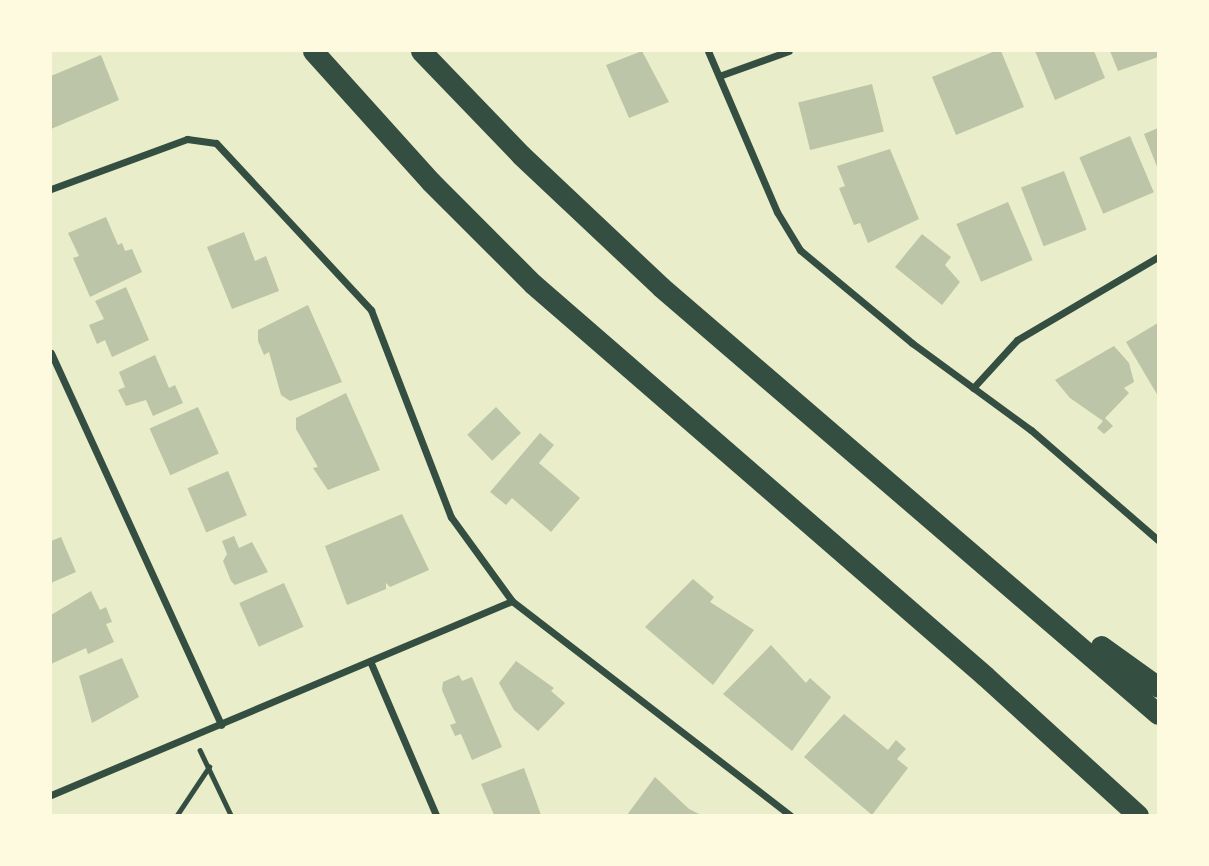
<!DOCTYPE html>
<style>
body{margin:0}
#map{position:relative;width:1209px;height:866px;overflow:hidden;background:#e9edc9;font-family:"Varela Round",sans-serif}
div>[style]{position:absolute}
[style*='--x']{left:calc(var(--x)*1px);top:calc(var(--y)*1px);width:calc(var(--w)*1px);rotate:calc(var(--a)*1deg)}
.building>*{inset:0;background:#bcc5a7;transform-origin:0 0}
.path>*{height:4.5px;margin:-2.25px;padding:0 2.25px;transform-origin:2.25px;border-radius:2.25px;background:#344e41}
.minor>*{height:7px;margin:-3.5px;padding:0 3.5px;transform-origin:3.5px;border-radius:3.5px;background:#344e41}
.motorway>*{height:21px;margin:-10.5px;padding:0 10.5px;transform-origin:10.5px;border-radius:10.5px;background:#344e41}
span{translate:-50% -50%;white-space:nowrap;text-align:center;line-height:1.15;-webkit-text-stroke:5px #fefae0;paint-order:stroke}
.frame{position:absolute;inset:0;border:52px solid #fefae0;pointer-events:none}
</style>
<div id="map">
<div class="building">
<div style="clip-path:polygon(642px 51px,669px 102px,629px 118px,606px 65px)"></div>
<div style="clip-path:polygon(995px 51px,1001px 51px,1024px 107px,956px 135px,932px 77px)"></div>
<div style="clip-path:polygon(1035px 51px,1094px 51px,1105px 78px,1055px 100px)"></div>
<div style="clip-path:polygon(1110px 51px,1158px 51px,1158px 57px,1118px 71px)"></div>
<div style="clip-path:polygon(101px 55px,119px 100px,51px 129px,51px 76px)"></div>
<div style="left:872px;top:84px;width:49px;height:76px;rotate:76deg"></div>
<div style="clip-path:polygon(1158px 128px,1158px 169px,1144px 134px)"></div>
<div style="left:1130px;top:136px;width:61px;height:55px;rotate:67deg"></div>
<div style="clip-path:polygon(890px 149px,919px 219px,868px 243px,860px 223px,854px 225px,839px 188px,845px 186px,837px 166px)"></div>
<div style="left:1064px;top:171px;width:63px;height:46px;rotate:69deg"></div>
<div style="left:1008px;top:202px;width:63px;height:56px;rotate:67deg"></div>
<div style="clip-path:polygon(106px 217px,118px 245px,122px 243px,125px 251px,132px 249px,142px 272px,90px 297px,73px 258px,79px 256px,68px 233px)"></div>
<div style="clip-path:polygon(244px 232px,255px 261px,266px 256px,279px 291px,232px 309px,207px 247px)"></div>
<div style="clip-path:polygon(922px 234px,951px 257px,945px 265px,960px 282px,942px 305px,895px 267px)"></div>
<div style="clip-path:polygon(126px 287px,149px 340px,112px 357px,105px 340px,97px 344px,89px 325px,104px 319px,95px 301px)"></div>
<div style="clip-path:polygon(308px 305px,342px 382px,290px 401px,281px 395px,269px 352px,264px 355px,258px 341px,258px 330px)"></div>
<div style="clip-path:polygon(1158px 323px,1158px 396px,1126px 342px)"></div>
<div style="clip-path:polygon(1114px 346px,1129px 363px,1134px 382px,1124px 388px,1129px 393px,1105px 418px,1113px 426px,1104px 434px,1097px 428px,1103px 421px,1070px 398px,1055px 380px)"></div>
<div style="clip-path:polygon(155px 355px,169px 388px,175px 385px,183px 403px,153px 416px,146px 400px,126px 406px,118px 390px,125px 387px,119px 372px)"></div>
<div style="clip-path:polygon(346px 393px,380px 470px,328px 490px,313px 468px,318px 467px,296px 429px,296px 418px)"></div>
<div style="left:198px;top:407px;width:51px;height:53px;rotate:66deg"></div>
<div style="left:496px;top:407px;width:36px;height:40px;rotate:46deg"></div>
<div style="clip-path:polygon(540px 433px,554px 445px,539px 463px,580px 498px,551px 532px,512px 498px,506px 505px,490px 492px)"></div>
<div style="left:228px;top:471px;width:48px;height:44px;rotate:67deg"></div>
<div style="clip-path:polygon(402px 514px,429px 570px,390px 587px,386px 583px,386px 589px,347px 605px,325px 546px)"></div>
<div style="clip-path:polygon(234px 536px,239px 548px,252px 542px,268px 572px,235px 585px,231px 581px,223px 561px,227px 554px,222px 541px)"></div>
<div style="clip-path:polygon(61px 537px,76px 572px,51px 583px,51px 541px)"></div>
<div style="clip-path:polygon(693px 579px,714px 597px,710px 602px,754px 630px,713px 685px,645px 627px)"></div>
<div style="left:284px;top:583px;width:48px;height:49px;rotate:66deg"></div>
<div style="clip-path:polygon(91px 591px,100px 610px,106px 607px,112px 622px,106px 624px,114px 642px,88px 654px,86px 648px,51px 664px,51px 615px)"></div>
<div style="clip-path:polygon(771px 645px,806px 683px,810px 678px,831px 697px,792px 751px,723px 694px)"></div>
<div style="clip-path:polygon(122px 658px,139px 697px,92px 723px,79px 676px)"></div>
<div style="clip-path:polygon(516px 661px,554px 688px,551px 691px,565px 703px,538px 731px,514px 710px,499px 683px)"></div>
<div style="clip-path:polygon(459px 675px,462px 681px,472px 677px,502px 747px,472px 760px,461px 734px,455px 736px,450px 725px,456px 723px,442px 690px,443px 682px)"></div>
<div style="clip-path:polygon(844px 714px,888px 750px,896px 740px,906px 749px,897px 759px,908px 768px,872px 815px,804px 757px)"></div>
<div style="clip-path:polygon(524px 768px,541px 815px,494px 815px,481px 784px)"></div>
<div style="clip-path:polygon(655px 777px,689px 809px,701px 815px,627px 815px)"></div>
</div>
<div class="path">
<div style="--x:200;--y:750;--w:72;--a:64.5"></div>
<div style="--x:177;--y:815;--w:58;--a:-56.3"></div>
</div>
<div class="minor">
<div style="--x:708;--y:51;--w:175;--a:66.8"></div>
<div style="--x:777;--y:212;--w:44;--a:58.8"></div>
<div style="--x:800;--y:250;--w:146;--a:39.7"></div>
<div style="--x:912;--y:343;--w:147;--a:36.2"></div>
<div style="--x:1031;--y:430;--w:168;--a:40.9"></div>
<div style="--x:719;--y:76;--w:74;--a:-19.7"></div>
<div style="--x:51;--y:189;--w:145;--a:-20.2"></div>
<div style="--x:187;--y:139;--w:29;--a:8"></div>
<div style="--x:216;--y:143;--w:228;--a:47.1"></div>
<div style="--x:371;--y:310;--w:222;--a:68.9"></div>
<div style="--x:451;--y:517;--w:104;--a:54"></div>
<div style="--x:512;--y:601;--w:351;--a:37.6"></div>
<div style="--x:51;--y:353;--w:409;--a:65.4"></div>
<div style="--x:973;--y:388;--w:65;--a:-47.5"></div>
<div style="--x:1017;--y:340;--w:164;--a:-30.5"></div>
<div style="--x:370;--y:661;--w:168;--a:66.8"></div>
<div style="--x:51;--y:795;--w:500;--a:-22.82"></div>
</div>
<div class="motorway">
<div style="--x:313;--y:51;--w:176;--a:48"></div>
<div style="--x:431;--y:182;--w:144;--a:45"></div>
<div style="--x:533;--y:284;--w:598;--a:40.93"></div>
<div style="--x:985;--y:676;--w:207;--a:42.3"></div>
<div style="--x:421;--y:51;--w:144;--a:46.1"></div>
<div style="--x:521;--y:155;--w:192;--a:43.3"></div>
<div style="--x:661;--y:287;--w:655;--a:40.67"></div>
<div style="--x:1101;--y:646;--w:70;--a:35.7"></div>
</div>
<div class="frame"></div>
</div>
